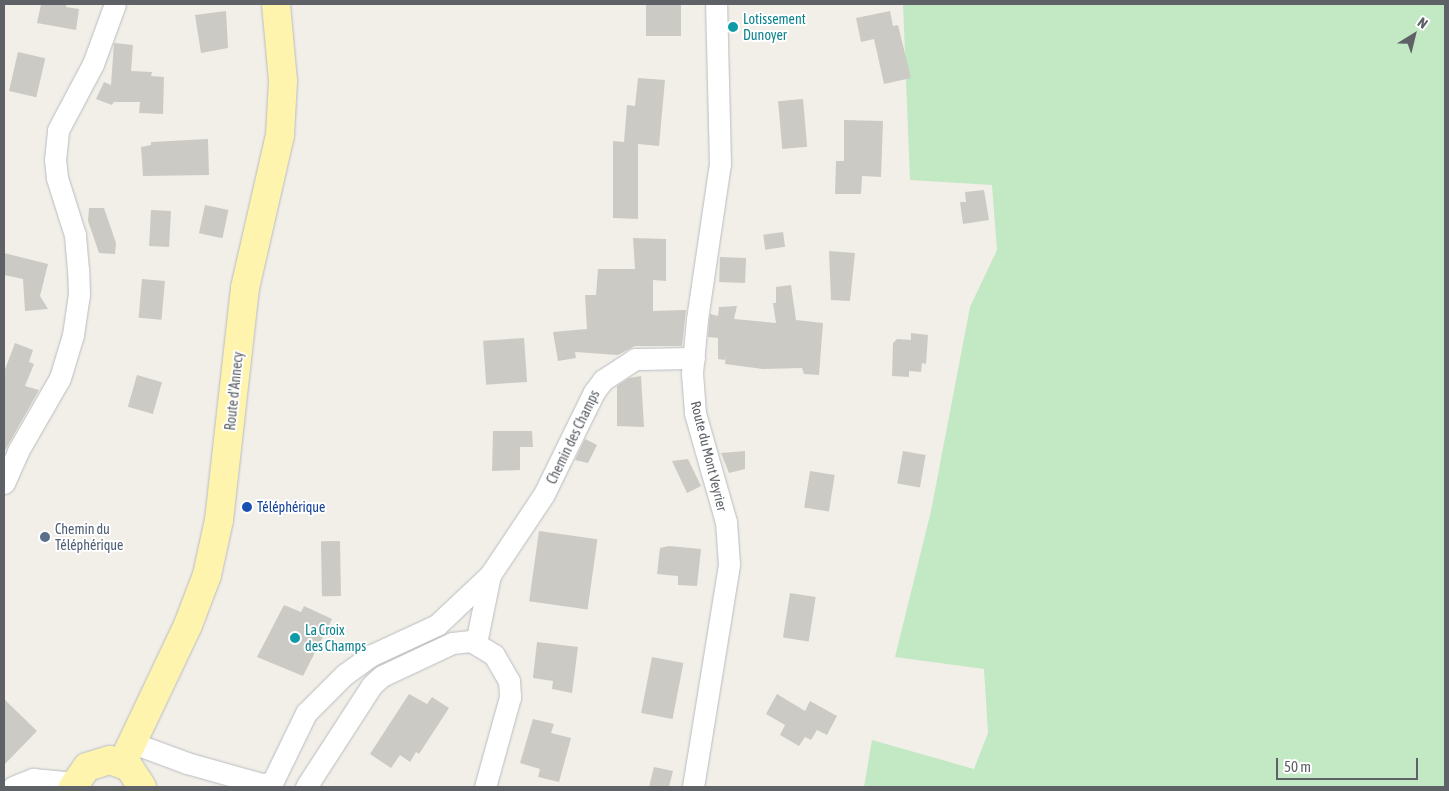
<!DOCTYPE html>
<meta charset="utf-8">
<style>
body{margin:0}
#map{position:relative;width:1449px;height:791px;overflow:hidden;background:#f1efe7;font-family:"Asap Condensed",sans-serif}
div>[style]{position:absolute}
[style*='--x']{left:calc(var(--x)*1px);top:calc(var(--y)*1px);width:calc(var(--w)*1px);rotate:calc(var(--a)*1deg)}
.green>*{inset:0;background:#c3e8c4}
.building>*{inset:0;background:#cccac4;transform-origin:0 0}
.roads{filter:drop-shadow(0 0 1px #b9bcc0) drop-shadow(0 0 1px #b9bcc0)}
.minor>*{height:21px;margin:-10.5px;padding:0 10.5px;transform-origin:10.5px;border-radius:10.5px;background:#fff}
.major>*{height:28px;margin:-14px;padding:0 14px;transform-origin:14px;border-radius:14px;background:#fff4ad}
.dots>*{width:14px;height:14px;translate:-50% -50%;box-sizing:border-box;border:2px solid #fff;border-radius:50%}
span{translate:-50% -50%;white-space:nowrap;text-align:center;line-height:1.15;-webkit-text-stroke:4px #fff;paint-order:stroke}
.culture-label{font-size:14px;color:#0d838f}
.left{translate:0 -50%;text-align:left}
.street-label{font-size:14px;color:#5e6267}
.transit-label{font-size:14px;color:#164399}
.service-label{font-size:14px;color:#4e5e75}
.frame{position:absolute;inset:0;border:5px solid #5e6267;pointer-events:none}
.north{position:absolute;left:1389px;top:10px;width:50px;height:50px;-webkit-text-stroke:4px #fff;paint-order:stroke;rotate:36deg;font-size:14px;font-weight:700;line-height:20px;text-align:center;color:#5e6267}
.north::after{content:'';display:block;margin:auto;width:18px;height:22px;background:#5e6267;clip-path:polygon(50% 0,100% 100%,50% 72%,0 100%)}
.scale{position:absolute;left:1276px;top:758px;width:142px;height:22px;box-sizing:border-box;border:2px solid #5e6267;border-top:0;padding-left:6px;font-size:15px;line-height:18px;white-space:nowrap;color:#5e6267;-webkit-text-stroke:4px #fff;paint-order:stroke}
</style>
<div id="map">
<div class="green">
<div style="clip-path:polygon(903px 4px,1445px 4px,1445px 787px,864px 787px,872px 740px,974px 769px,988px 733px,984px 669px,895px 657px,931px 511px,970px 307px,997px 250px,992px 185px,910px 180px)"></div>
</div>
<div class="building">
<div style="clip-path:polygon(41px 4px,67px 4px,66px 7px,79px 9px,76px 30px,37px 23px)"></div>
<div style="left:646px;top:4px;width:35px;height:32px"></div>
<div style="clip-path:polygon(226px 11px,228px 48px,201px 53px,195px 15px)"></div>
<div style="clip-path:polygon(890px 11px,893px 26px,898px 25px,911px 78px,884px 84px,874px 39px,861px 42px,856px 18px)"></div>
<div style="clip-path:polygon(114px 43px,133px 45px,131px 71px,152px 72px,151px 76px,164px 77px,163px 114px,139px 113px,140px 102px,114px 102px,112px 105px,96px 99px,104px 82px,111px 85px)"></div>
<div style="left:18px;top:52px;width:28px;height:40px;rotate:13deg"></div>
<div style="clip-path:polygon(638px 78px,665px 80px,659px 146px,638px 144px,638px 219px,613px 218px,613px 141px,624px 142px,627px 105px,635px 106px)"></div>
<div style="left:803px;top:99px;width:48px;height:25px;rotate:85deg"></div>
<div style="clip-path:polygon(844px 120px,883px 121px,881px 177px,862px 176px,861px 194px,835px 194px,836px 161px,844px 161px)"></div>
<div style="clip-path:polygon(208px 139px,209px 175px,143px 176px,141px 147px,151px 145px,151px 142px)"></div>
<div style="clip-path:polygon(984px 190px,989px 220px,963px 224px,960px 202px,966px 202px,965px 192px)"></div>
<div style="left:205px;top:205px;width:24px;height:29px;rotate:12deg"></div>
<div style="clip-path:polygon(89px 208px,104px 208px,116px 243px,115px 254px,99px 253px,88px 221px)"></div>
<div style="left:151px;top:210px;width:20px;height:36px;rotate:3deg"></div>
<div style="left:783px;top:232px;width:15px;height:20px;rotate:82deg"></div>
<div style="clip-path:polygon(633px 238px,666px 239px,666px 281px,653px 280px,653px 311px,686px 310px,682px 346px,635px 346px,618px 355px,575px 352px,576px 358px,558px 361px,553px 332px,587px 329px,585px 295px,596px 295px,598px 269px,635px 269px)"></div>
<div style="clip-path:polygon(829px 251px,855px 253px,850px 301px,831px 300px)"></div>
<div style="clip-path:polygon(4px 253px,48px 264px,40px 296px,48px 309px,25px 311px,23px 279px,4px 275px)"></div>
<div style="left:746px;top:258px;width:25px;height:26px;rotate:92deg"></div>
<div style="left:142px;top:279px;width:23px;height:39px;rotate:5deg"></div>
<div style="clip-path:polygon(791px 285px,796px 320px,823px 323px,819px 375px,804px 374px,802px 368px,763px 369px,725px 364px,726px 353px,725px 360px,718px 359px,718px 338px,708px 337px,710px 314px,718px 316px,719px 307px,737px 306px,734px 319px,776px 323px,773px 303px,776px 303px,776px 287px)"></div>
<div style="clip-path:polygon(911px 333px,928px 335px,926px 364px,922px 363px,921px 372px,909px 371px,909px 377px,892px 376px,893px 343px,897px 339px,911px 340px)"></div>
<div style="left:524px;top:338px;width:44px;height:41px;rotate:86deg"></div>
<div style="clip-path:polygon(15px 343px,33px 350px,29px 362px,34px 364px,25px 386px,39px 390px,4px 452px,4px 372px)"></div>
<div style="left:137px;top:375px;width:26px;height:33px;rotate:16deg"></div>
<div style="clip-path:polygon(641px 376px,644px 427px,617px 426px,617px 386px,629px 378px)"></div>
<div style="clip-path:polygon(493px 431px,532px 431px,533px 447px,520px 447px,520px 470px,492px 471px)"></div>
<div style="clip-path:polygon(585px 439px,597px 445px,588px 463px,575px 460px)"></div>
<div style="clip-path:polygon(745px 451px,745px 469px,729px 473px,721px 453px)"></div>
<div style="left:903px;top:451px;width:23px;height:33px;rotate:10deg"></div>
<div style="clip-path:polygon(688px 459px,701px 486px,687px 493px,672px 461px)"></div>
<div style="left:810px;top:471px;width:25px;height:37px;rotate:9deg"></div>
<div style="left:539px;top:531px;width:59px;height:71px;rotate:8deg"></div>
<div style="left:340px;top:541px;width:55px;height:19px;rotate:89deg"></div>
<div style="clip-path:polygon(669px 546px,701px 549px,697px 586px,678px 585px,678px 576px,657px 574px,660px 548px)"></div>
<div style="left:790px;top:593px;width:26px;height:45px;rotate:9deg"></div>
<div style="clip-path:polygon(284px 605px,301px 612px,304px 606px,332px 619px,303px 676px,257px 657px)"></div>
<div style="clip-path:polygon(537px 642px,578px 647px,572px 693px,552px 689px,553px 681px,533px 678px)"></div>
<div style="left:652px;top:657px;width:32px;height:57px;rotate:11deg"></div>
<div style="clip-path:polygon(409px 694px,427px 704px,432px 697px,449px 708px,419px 754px,416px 752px,410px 762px,400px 755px,391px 768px,370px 754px)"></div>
<div style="clip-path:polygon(777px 694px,805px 711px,810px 701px,837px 716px,827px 735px,817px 730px,811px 740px,805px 737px,799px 746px,780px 735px,785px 725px,766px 714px)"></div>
<div style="clip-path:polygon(4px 699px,37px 731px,4px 765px)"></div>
<div style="clip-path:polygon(533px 719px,554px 724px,551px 733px,571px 738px,559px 782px,538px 777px,540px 769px,520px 763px)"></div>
<div style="clip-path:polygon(654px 767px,673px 771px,669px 787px,649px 787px)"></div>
</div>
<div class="roads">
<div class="minor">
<div style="--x:4;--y:483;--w:35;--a:-66"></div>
<div style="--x:18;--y:451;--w:84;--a:-60.1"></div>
<div style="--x:60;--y:378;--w:45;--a:-73.2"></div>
<div style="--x:73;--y:335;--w:41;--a:-81.7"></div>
<div style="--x:79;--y:294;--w:24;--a:-92"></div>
<div style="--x:78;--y:270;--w:35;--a:-95"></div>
<div style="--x:75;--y:235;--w:60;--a:-107.5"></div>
<div style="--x:57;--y:178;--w:18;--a:-96"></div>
<div style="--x:55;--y:160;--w:30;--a:-84"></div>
<div style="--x:58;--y:130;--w:75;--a:-62.1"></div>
<div style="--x:93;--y:64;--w:64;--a:-69.9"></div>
<div style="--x:476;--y:643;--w:69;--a:-78.4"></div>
<div style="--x:133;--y:743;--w:58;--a:20.3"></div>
<div style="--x:187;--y:763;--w:77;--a:15.8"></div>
<div style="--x:261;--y:784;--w:11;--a:-5"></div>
<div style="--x:272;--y:783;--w:78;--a:-64.1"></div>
<div style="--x:306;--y:713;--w:54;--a:-45"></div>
<div style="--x:344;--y:675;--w:34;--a:-36"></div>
<div style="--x:372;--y:655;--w:72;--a:-24.8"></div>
<div style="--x:437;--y:625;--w:73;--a:-43.3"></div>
<div style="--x:490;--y:575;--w:97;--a:-56.3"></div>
<div style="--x:544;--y:494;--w:114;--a:-63.9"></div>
<div style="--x:594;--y:392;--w:15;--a:-53"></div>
<div style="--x:603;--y:380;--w:38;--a:-33"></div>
<div style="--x:635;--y:359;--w:59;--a:-1"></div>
<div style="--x:13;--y:787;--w:22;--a:-22"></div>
<div style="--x:33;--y:779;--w:42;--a:5.4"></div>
<div style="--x:306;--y:787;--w:121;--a:-57.1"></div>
<div style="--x:372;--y:685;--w:13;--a:-42"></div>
<div style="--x:382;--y:676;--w:77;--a:-25.2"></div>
<div style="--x:452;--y:643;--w:19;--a:-6"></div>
<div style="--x:471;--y:641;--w:27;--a:31"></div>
<div style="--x:494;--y:655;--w:30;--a:60"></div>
<div style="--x:509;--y:681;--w:16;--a:86"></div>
<div style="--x:510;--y:697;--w:93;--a:105.5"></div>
<div style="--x:693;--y:787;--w:226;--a:-80.8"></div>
<div style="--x:729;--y:564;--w:42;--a:-94.1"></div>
<div style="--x:726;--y:522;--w:113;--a:-105.9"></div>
<div style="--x:695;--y:413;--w:40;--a:-94.3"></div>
<div style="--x:692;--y:373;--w:54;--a:-84.7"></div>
<div style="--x:697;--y:319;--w:157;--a:-81.6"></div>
<div style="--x:720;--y:164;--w:160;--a:-91.4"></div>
</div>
<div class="major">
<div style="--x:122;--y:764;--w:154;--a:-64.6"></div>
<div style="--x:188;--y:625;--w:53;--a:-69.2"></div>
<div style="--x:207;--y:575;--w:56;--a:-77.7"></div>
<div style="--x:219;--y:520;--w:233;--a:-83.6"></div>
<div style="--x:245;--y:288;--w:157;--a:-77.1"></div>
<div style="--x:280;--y:135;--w:54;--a:-86.8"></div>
<div style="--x:283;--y:81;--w:77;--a:-95.2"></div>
<div style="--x:73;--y:787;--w:24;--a:-55"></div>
<div style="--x:87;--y:767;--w:24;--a:-17"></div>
<div style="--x:110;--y:760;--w:20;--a:20"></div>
<div style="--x:129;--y:767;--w:24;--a:57"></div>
</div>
</div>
<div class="dots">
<div style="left:733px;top:27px;background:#0f9aa8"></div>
<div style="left:247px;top:507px;background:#1a4fb4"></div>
<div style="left:45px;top:537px;background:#5c6f8a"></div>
<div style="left:295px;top:638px;background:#0f9aa8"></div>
</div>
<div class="culture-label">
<span class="left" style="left:743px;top:27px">Lotissement<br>Dunoyer</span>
<span class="left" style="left:305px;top:638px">La Croix<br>des Champs</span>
</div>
<div class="street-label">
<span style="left:234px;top:391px;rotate:-84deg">Route d'Annecy</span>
<span style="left:573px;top:437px;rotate:-64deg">Chemin des Champs</span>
<span style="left:709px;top:456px;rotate:76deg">Route du Mont Veyrier</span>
</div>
<div class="transit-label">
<span class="left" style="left:257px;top:507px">Téléphérique</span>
</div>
<div class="service-label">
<span class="left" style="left:55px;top:537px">Chemin du<br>Téléphérique</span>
</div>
<div class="frame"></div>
<div class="north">N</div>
<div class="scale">50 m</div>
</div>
